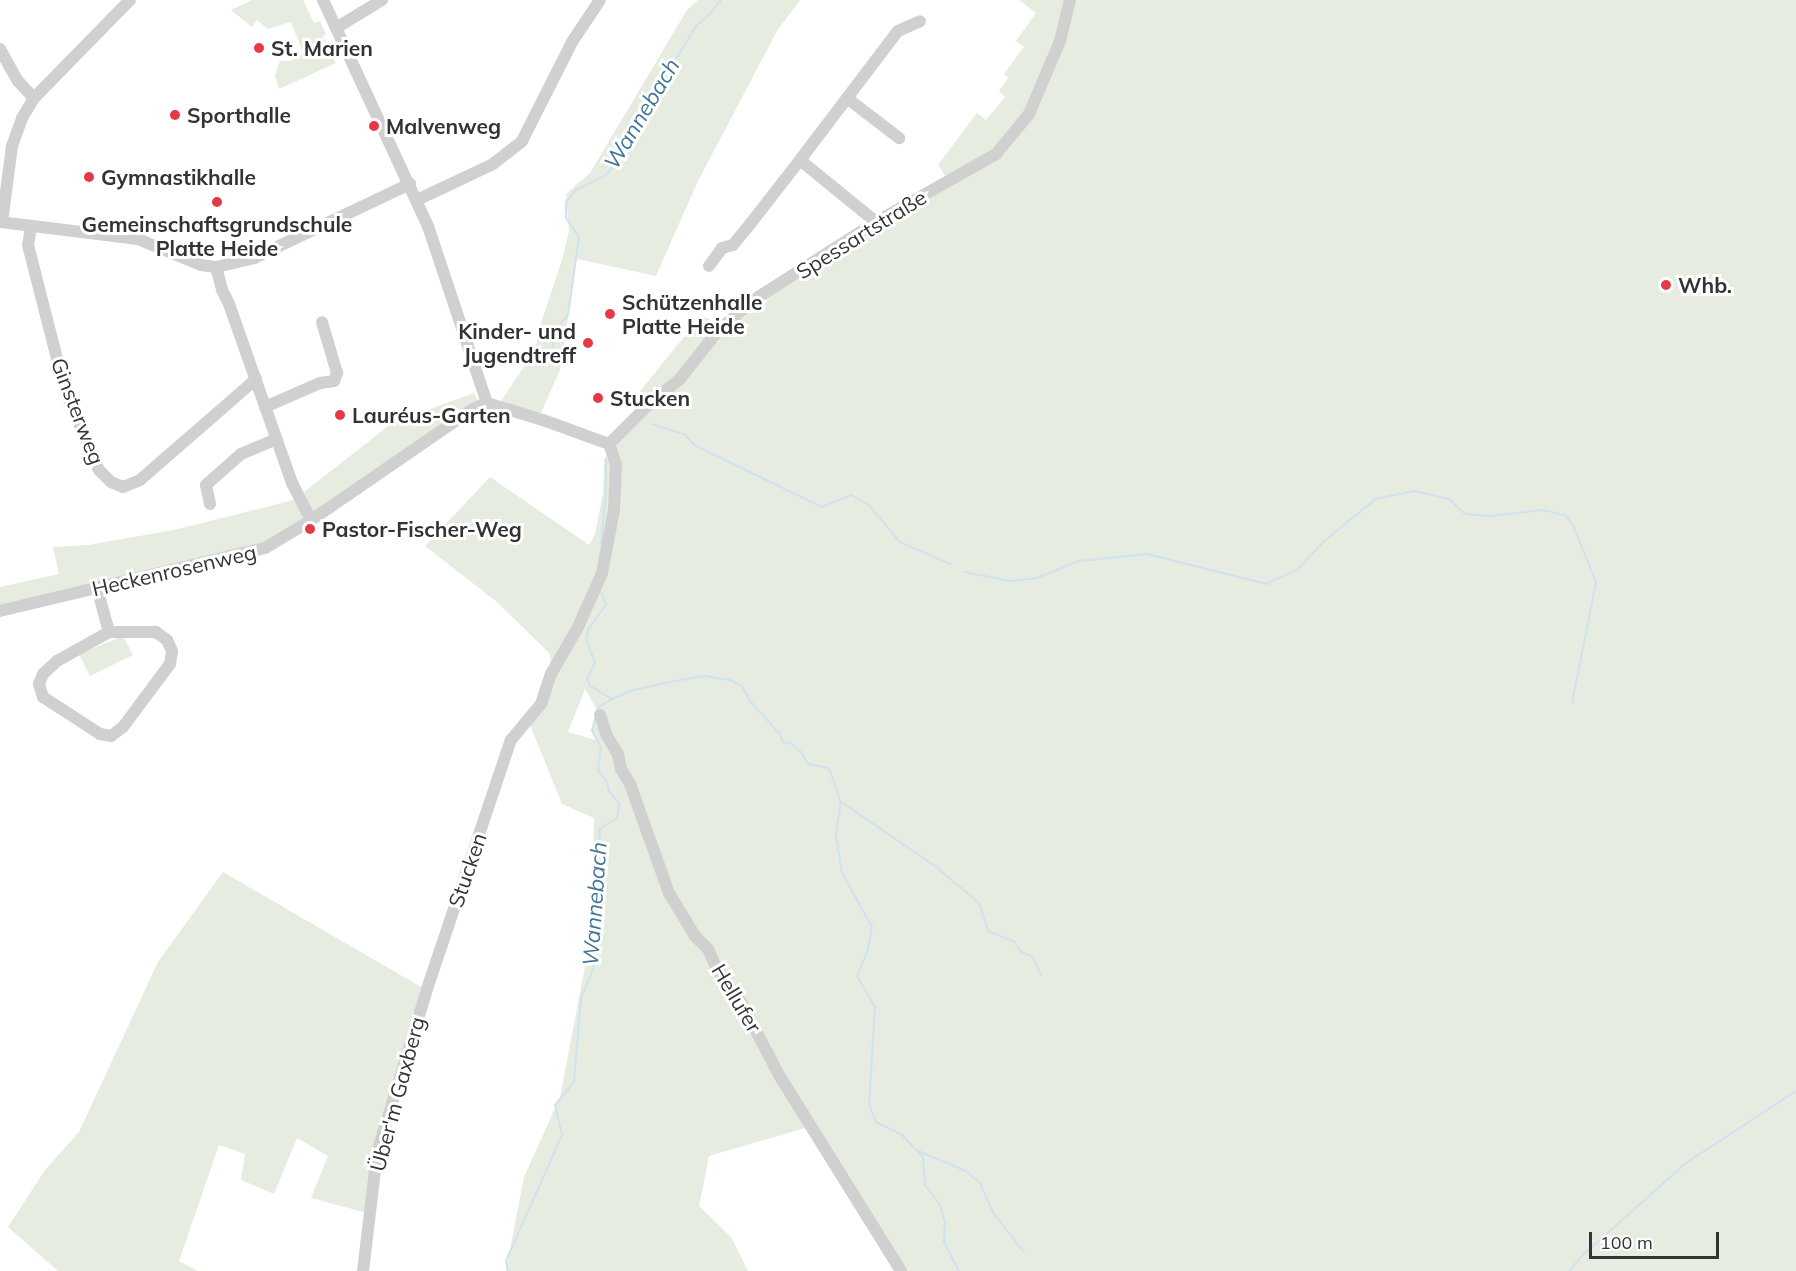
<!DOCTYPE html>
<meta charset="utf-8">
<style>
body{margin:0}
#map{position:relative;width:1796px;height:1271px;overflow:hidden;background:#fff;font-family:Mulish,sans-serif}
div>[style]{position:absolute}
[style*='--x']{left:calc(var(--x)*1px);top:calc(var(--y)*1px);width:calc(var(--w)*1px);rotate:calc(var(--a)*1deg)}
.green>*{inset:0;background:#e6ecdf}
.stream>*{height:2px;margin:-1px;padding:0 1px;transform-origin:1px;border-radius:1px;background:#cfe2ee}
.minor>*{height:12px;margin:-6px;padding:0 6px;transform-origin:6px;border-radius:6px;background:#d0d0d0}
.dots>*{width:16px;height:16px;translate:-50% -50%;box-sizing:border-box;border:3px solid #fff;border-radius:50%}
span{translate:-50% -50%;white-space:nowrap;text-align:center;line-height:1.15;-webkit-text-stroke:6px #fff;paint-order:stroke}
.poi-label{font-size:21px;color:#333;font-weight:700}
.left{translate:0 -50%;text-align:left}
.right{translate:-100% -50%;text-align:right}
.street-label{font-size:21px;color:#333}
.water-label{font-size:22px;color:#3f7597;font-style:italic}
.scale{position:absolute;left:1589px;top:1232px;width:130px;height:27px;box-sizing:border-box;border:3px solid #333;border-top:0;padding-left:8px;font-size:18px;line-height:21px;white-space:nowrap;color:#333;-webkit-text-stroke:4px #fff;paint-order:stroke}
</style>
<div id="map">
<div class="green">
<div style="clip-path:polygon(252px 0,303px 0,314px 23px,320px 21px,326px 34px,323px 36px,336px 63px,279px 89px,275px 75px,280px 61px,289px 61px,304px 55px,291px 22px,268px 29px,257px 20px,252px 27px,231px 10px)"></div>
<div style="clip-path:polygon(698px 0,800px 0,777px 31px,698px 181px,656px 276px,577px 259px,560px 370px,540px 415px,508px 406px,501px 401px,535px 350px,541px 323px,562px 260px,569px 231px,566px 194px,590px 173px,687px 10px)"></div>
<div style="clip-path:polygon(evenodd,1019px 0,1796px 0,1796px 1271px,895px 1271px,805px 1128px,709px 1156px,699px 1206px,731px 1237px,748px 1271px,506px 1271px,524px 1177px,560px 1097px,591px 935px,594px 818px,562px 804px,528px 720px,551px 674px,550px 654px,497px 602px,425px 546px,490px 477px,589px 545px,595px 534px,603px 493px,604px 459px,609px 459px,609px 444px,653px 404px,640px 391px,702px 315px,722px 327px,948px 180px,938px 165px,977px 113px,986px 120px,1005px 97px,999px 91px,1008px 78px,1004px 74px,1024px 47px,1016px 41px,1036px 13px,1019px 0,585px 689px,596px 708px,592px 731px,596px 740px,568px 732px,585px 689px)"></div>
<div style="clip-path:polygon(474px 393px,478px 401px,268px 542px,0 608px,0 587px,59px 574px,53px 547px,88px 545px,174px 530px,294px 500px,392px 423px)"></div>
<div style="clip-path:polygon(123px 636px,133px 655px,90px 676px,79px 654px)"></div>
<div style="clip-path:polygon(223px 872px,428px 991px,378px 1153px,371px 1214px,311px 1198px,328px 1156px,297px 1138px,274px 1194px,241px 1180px,245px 1154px,219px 1145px,179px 1261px,198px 1271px,58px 1271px,8px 1227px,45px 1170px,79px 1132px,158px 962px)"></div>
</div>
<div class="stream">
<div style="--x:551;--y:356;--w:25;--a:-81"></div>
<div style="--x:555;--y:331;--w:21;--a:-51"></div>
<div style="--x:568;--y:315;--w:79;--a:-82"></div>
<div style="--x:579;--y:237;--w:23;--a:-124"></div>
<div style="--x:566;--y:218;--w:16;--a:-90"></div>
<div style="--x:566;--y:202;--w:16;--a:-50"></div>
<div style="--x:576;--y:190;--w:32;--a:-26"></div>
<div style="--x:605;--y:176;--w:18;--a:-49"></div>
<div style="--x:617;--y:162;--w:27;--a:-66"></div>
<div style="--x:628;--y:137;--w:132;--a:-58.4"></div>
<div style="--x:697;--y:25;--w:17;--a:-40"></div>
<div style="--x:710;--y:14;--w:18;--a:-52"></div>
<div style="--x:652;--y:424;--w:35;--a:18"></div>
<div style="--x:685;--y:435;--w:13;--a:48"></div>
<div style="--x:694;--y:445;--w:142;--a:25.8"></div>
<div style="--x:822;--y:507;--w:31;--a:-22"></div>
<div style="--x:851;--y:495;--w:21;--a:29"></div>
<div style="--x:869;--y:505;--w:48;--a:50"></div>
<div style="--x:900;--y:542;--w:55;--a:23.7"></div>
<div style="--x:601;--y:545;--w:54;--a:-84.7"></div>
<div style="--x:606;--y:491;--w:33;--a:-90"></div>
<div style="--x:964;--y:572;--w:47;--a:11.1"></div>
<div style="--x:1010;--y:581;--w:27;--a:-6"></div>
<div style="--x:1037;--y:578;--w:45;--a:-22"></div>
<div style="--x:1079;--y:561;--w:68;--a:-5.9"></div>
<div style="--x:1147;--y:554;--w:123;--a:14.1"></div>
<div style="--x:1266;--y:584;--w:34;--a:-24"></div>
<div style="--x:1297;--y:570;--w:38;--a:-47"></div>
<div style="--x:1323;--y:542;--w:68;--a:-39.1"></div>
<div style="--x:1376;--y:499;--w:39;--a:-12"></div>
<div style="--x:1414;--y:491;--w:36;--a:13"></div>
<div style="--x:1449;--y:499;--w:22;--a:43"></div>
<div style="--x:1465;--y:514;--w:25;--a:5"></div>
<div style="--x:1490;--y:516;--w:53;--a:-6.5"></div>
<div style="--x:1543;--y:510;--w:23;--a:13"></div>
<div style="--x:1565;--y:515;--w:13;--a:51"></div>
<div style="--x:1573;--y:525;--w:61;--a:68"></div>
<div style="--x:1596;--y:582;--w:123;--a:101.2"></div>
<div style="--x:612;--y:699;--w:23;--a:-23"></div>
<div style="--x:633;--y:690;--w:48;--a:-12"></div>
<div style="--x:680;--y:680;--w:25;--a:-9"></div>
<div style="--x:705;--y:676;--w:25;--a:9"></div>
<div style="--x:730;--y:680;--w:13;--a:27"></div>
<div style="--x:742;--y:686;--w:18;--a:61"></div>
<div style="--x:751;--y:702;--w:42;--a:47.9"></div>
<div style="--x:779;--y:733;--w:10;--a:66"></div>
<div style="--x:783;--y:742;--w:9;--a:13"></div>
<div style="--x:792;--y:744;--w:12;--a:42"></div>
<div style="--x:801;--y:752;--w:14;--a:60"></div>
<div style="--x:808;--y:764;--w:21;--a:11"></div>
<div style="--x:829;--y:768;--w:36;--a:71"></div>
<div style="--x:841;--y:802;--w:33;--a:99"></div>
<div style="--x:836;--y:835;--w:38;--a:81"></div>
<div style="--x:842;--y:873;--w:62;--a:60.9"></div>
<div style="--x:872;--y:927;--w:23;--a:100"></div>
<div style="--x:868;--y:950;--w:28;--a:113"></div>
<div style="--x:857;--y:976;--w:36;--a:60"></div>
<div style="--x:875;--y:1007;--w:97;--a:93.5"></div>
<div style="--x:869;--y:1104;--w:19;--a:69"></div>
<div style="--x:876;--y:1122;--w:28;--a:26"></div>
<div style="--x:901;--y:1134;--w:32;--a:46"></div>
<div style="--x:923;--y:1157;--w:28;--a:86"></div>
<div style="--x:925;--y:1185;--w:25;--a:53"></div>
<div style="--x:940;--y:1205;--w:19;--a:74"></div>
<div style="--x:945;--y:1223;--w:19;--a:93"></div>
<div style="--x:944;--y:1242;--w:33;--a:63"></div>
<div style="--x:598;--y:711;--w:4;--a:-76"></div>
<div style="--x:599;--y:707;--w:15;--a:-32"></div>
<div style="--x:612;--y:699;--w:26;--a:-149"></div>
<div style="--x:590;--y:686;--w:8;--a:-113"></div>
<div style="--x:587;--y:679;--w:19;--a:-65"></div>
<div style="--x:595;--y:662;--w:24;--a:-112"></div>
<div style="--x:586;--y:640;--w:10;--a:-79"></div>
<div style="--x:588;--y:630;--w:32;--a:-55"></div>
<div style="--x:606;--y:604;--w:15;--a:-113"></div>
<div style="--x:841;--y:802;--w:114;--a:34.2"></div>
<div style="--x:935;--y:866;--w:40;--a:40"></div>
<div style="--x:966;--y:892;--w:17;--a:40"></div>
<div style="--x:979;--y:903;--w:29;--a:72"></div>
<div style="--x:988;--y:931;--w:29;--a:22"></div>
<div style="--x:1015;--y:942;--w:10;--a:61"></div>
<div style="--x:1020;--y:951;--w:14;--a:25"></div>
<div style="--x:1033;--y:957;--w:20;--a:66"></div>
<div style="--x:916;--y:1150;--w:54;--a:22.8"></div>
<div style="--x:966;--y:1171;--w:18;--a:41"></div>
<div style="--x:980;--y:1183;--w:34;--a:66"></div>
<div style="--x:994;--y:1214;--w:48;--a:51.7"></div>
<div style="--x:508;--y:1271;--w:10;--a:-101"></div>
<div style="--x:506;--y:1261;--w:138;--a:-66"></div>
<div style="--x:562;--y:1135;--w:31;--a:-103"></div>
<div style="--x:555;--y:1105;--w:30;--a:-50"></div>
<div style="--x:574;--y:1082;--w:84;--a:-85.2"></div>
<div style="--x:581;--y:998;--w:30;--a:-67"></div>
<div style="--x:593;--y:970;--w:141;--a:-87.2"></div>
<div style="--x:600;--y:829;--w:20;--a:-33"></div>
<div style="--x:617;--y:818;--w:15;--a:-82"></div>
<div style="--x:619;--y:803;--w:16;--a:-130"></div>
<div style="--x:609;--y:791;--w:9;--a:-103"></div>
<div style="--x:607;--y:782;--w:14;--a:-129"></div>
<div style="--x:598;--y:771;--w:24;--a:-83"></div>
<div style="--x:601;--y:747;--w:18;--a:-119"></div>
<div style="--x:592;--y:731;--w:12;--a:-76"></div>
<div style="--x:1569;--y:1271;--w:23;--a:-49"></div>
<div style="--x:1584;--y:1254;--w:137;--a:-41.7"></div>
<div style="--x:1686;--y:1163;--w:131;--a:-33.2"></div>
</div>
<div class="minor">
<div style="--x:323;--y:0;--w:249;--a:65.1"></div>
<div style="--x:428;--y:226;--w:187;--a:71.6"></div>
<div style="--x:487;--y:403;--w:59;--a:16.9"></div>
<div style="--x:543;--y:420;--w:70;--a:20"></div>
<div style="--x:336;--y:28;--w:54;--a:-31.3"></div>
<div style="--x:0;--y:49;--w:37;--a:61"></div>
<div style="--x:18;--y:81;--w:23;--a:47"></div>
<div style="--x:847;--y:98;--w:66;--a:37.6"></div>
<div style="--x:417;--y:200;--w:84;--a:-25.3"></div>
<div style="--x:493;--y:164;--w:37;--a:-38"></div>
<div style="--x:522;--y:141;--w:111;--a:-63.2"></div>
<div style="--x:572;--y:42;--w:50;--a:-56.3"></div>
<div style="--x:0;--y:222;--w:139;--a:7"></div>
<div style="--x:138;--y:239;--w:68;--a:22.4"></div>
<div style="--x:201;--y:265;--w:15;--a:8"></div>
<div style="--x:216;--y:267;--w:39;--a:-13"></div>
<div style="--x:254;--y:258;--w:173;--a:-25.4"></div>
<div style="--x:2;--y:222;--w:77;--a:-82.5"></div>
<div style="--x:12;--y:146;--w:30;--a:-70"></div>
<div style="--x:22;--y:118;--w:23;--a:-59"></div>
<div style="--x:34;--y:98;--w:137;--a:-45.6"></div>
<div style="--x:876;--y:222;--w:98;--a:-140.8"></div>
<div style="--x:800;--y:160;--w:162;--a:-52.8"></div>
<div style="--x:898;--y:31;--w:24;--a:-24"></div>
<div style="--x:31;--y:227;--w:18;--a:99"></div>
<div style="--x:28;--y:245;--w:150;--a:75.7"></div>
<div style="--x:65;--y:390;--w:87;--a:67"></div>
<div style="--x:99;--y:470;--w:17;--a:45"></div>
<div style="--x:111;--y:482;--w:13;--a:23"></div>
<div style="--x:123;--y:487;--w:18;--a:-22"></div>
<div style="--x:140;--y:480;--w:154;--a:-41"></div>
<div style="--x:709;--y:266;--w:22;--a:-54"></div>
<div style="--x:722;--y:248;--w:11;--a:-15"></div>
<div style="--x:733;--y:245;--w:22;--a:-51"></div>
<div style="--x:747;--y:228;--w:86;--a:-52.1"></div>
<div style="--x:216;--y:267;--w:24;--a:75"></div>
<div style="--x:222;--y:290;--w:16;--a:63"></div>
<div style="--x:229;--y:304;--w:190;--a:70.6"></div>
<div style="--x:292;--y:483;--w:42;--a:62.8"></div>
<div style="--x:265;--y:407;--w:60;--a:-23.6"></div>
<div style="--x:320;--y:383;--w:14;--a:-8"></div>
<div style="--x:334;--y:381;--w:9;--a:-69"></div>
<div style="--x:337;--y:373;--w:53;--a:-106.4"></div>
<div style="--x:609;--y:444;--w:57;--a:-45"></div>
<div style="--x:649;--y:404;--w:38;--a:-39"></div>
<div style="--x:679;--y:380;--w:61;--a:-51.6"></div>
<div style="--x:717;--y:332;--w:47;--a:-41.5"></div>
<div style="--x:752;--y:301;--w:147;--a:-32.5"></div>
<div style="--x:876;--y:222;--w:138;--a:-29.5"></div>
<div style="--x:996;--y:154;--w:52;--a:-50.5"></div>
<div style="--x:1029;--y:114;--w:79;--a:-67"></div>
<div style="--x:1060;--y:41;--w:42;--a:-76.3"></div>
<div style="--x:210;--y:504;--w:19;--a:-102"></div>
<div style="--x:206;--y:485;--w:47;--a:-41.5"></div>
<div style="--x:241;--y:454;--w:38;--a:-23"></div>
<div style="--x:97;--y:588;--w:46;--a:74.7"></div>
<div style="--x:109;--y:632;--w:60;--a:150.9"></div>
<div style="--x:57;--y:661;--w:19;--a:137"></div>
<div style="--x:43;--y:674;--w:11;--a:112"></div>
<div style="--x:39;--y:684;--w:14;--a:73"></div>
<div style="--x:43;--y:697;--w:68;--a:33"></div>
<div style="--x:100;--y:734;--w:11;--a:10"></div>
<div style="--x:111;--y:736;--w:15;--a:-37"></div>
<div style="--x:123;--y:727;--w:79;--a:-53.3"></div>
<div style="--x:170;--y:664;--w:13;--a:-81"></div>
<div style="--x:172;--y:651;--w:12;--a:-114"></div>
<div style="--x:167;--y:640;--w:14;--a:-144"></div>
<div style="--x:156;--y:632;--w:47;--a:180"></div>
<div style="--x:0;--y:611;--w:272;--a:-13.4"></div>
<div style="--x:265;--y:548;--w:49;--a:-30.8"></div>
<div style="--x:307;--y:523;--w:201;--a:-34.5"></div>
<div style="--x:473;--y:409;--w:15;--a:-23"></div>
<div style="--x:600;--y:715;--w:22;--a:72"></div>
<div style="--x:607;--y:736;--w:21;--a:59"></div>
<div style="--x:618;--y:754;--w:15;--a:79"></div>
<div style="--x:621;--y:769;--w:17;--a:59"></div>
<div style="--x:630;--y:784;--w:116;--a:70.3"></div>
<div style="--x:669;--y:893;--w:50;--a:58.8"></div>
<div style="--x:695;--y:936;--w:18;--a:45"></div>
<div style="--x:708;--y:949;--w:22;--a:66"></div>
<div style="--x:717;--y:969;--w:41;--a:54"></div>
<div style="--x:741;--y:1002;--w:82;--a:62.5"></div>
<div style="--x:779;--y:1075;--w:231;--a:58.1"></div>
<div style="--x:363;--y:1271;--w:119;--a:-83.2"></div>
<div style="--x:377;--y:1153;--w:171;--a:-73"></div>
<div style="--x:427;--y:989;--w:263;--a:-71.4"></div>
<div style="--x:511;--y:740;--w:47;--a:-50.2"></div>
<div style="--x:541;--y:704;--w:32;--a:-72"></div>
<div style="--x:551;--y:674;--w:54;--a:-60.1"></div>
<div style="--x:578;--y:627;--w:59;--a:-66"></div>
<div style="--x:602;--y:573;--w:64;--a:-79.2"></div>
<div style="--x:614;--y:510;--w:45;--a:-87.5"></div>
<div style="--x:616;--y:465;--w:22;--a:-108"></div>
</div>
<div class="dots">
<div style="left:259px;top:48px;background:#e63946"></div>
<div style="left:175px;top:115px;background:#e63946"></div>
<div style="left:374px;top:126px;background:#e63946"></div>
<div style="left:89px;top:177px;background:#e63946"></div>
<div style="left:217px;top:202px;background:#e63946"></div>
<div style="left:1666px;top:285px;background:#e63946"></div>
<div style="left:610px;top:314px;background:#e63946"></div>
<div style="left:588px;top:343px;background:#e63946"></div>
<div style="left:598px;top:398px;background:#e63946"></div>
<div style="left:340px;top:415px;background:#e63946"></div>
<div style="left:310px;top:529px;background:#e63946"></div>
</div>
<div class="poi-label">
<span class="left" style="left:271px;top:48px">St. Marien</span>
<span class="left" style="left:187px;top:115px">Sporthalle</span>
<span class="left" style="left:386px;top:126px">Malvenweg</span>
<span class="left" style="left:101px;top:177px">Gymnastikhalle</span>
<span style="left:217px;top:236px">Gemeinschaftsgrundschule<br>Platte Heide</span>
<span class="left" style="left:1678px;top:285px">Whb.</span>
<span class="left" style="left:622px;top:314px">Schützenhalle<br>Platte Heide</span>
<span class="right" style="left:576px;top:343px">Kinder- und<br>Jugendtreff</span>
<span class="left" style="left:610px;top:398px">Stucken</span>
<span class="left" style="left:352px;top:415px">Lauréus-Garten</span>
<span class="left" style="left:322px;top:529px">Pastor-Fischer-Weg</span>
</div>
<div class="street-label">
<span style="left:861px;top:234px;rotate:-32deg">Spessartstraße</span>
<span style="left:78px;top:411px;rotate:69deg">Ginsterweg</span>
<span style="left:174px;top:570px;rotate:-13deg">Heckenrosenweg</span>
<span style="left:467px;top:870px;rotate:-71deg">Stucken</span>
<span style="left:737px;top:998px;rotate:59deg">Hellufer</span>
<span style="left:397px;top:1094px;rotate:-75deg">Über'm Gaxberg</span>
</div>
<div class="water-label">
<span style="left:642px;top:114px;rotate:-59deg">Wannebach</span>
<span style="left:595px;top:904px;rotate:-86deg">Wannebach</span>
</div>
<div class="scale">100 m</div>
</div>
